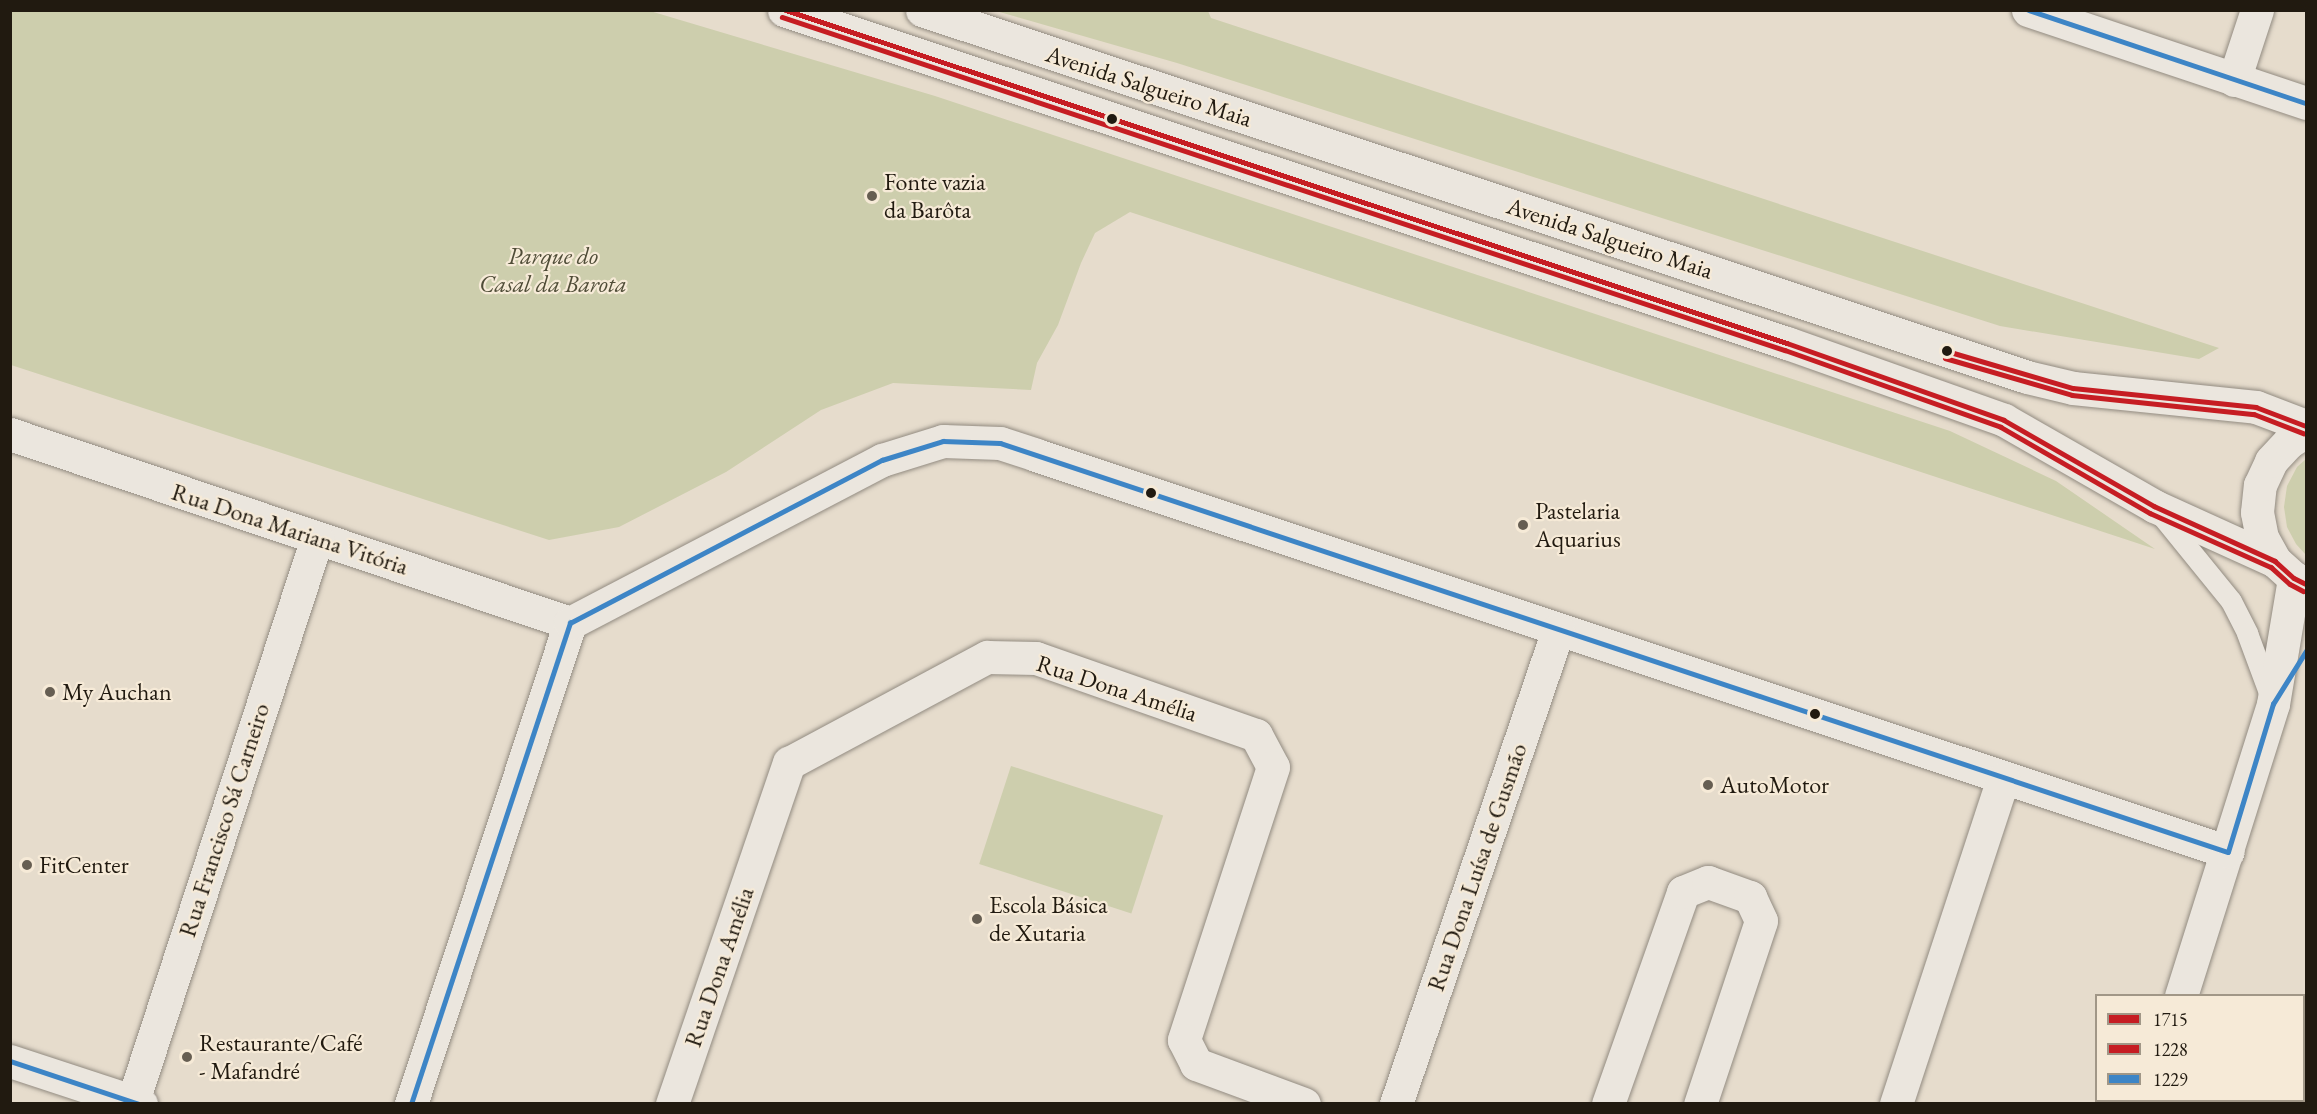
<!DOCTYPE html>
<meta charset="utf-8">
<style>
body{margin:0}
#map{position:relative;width:2317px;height:1114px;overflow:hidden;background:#e6dccc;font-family:"EB Garamond",serif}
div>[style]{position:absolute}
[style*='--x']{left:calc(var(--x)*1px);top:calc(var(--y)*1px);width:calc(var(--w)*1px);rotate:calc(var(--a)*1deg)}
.green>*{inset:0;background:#cdcead;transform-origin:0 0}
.roads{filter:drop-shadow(0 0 2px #928b81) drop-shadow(0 0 2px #928b81)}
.service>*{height:21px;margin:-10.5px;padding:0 10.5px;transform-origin:10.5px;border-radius:10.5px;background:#ebe6de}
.minor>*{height:33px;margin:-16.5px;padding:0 16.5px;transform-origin:16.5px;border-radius:16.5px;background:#ebe6de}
.tertiary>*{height:33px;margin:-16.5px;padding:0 16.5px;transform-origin:16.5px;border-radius:16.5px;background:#ebe6de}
.bus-1>*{height:4.5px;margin:-2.25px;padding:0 2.25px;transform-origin:2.25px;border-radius:2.25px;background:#c61d23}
.bus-2>*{height:4.5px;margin:-2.25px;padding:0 2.25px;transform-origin:2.25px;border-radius:2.25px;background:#c61d23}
.bus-3>*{height:4.5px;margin:-2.25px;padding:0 2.25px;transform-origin:2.25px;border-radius:2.25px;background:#3d85c6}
.dots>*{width:16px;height:16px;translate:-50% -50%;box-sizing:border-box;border:3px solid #f6ead7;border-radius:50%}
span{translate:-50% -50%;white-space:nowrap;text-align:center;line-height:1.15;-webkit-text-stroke:4.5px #f6ead7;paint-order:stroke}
.street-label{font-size:24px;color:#211a10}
.poi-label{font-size:24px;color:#211a10}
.left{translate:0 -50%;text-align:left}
.park-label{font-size:24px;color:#4f4c37;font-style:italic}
.frame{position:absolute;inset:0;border:12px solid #211a10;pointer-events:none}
.legend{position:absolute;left:2095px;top:994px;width:210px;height:108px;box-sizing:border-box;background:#f6ead7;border:2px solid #a19787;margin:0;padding:8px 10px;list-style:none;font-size:18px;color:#211a10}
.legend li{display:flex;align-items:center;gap:12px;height:30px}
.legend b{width:30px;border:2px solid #a19787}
</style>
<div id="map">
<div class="green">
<div style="clip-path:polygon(11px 10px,650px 11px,935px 96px,1950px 431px,2056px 481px,2155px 549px,1130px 212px,1095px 233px,1081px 263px,1058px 325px,1037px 363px,1031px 390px,893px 383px,821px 410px,726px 472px,619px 527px,549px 540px,11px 365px)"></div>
<div style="clip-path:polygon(996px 11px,1208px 11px,1211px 18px,2219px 348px,2199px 359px,2000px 326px,1177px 63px)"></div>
<div style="clip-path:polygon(2306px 459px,2306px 555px,2296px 544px,2287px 527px,2284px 507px,2287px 486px,2297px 467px)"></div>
<div style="left:1011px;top:766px;width:160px;height:103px;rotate:18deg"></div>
</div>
<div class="roads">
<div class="service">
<div style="--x:2162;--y:516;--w:109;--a:50.9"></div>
<div style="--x:2231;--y:601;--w:36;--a:63"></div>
<div style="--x:2247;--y:633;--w:69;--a:69.7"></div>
</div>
<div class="minor">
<div style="--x:2028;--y:10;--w:293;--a:18.5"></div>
<div style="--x:2234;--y:80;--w:74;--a:-71.8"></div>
<div style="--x:10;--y:434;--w:591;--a:18.65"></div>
<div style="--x:2181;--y:996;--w:306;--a:-72.5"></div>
<div style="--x:2273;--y:704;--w:128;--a:-80.5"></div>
<div style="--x:10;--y:1061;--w:138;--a:18.2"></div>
<div style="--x:132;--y:1104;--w:595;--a:-71.9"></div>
<div style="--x:411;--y:1104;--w:507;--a:-71.71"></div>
<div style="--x:570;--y:623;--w:352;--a:-27.6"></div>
<div style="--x:882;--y:460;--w:64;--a:-17.3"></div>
<div style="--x:943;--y:441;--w:57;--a:2"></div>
<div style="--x:1000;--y:443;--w:38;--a:18"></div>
<div style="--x:1036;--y:455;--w:1256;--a:18.42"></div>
<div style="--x:672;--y:1104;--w:361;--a:-71.1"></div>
<div style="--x:789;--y:763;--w:225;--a:-28.2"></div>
<div style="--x:987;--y:657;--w:49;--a:1.2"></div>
<div style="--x:1036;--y:658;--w:233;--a:19.3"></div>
<div style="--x:1256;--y:735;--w:36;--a:62"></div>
<div style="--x:1273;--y:767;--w:287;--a:108.1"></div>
<div style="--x:1184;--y:1040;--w:27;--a:63"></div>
<div style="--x:1196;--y:1064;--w:115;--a:20.3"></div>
<div style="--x:1396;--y:1104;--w:501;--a:-71.13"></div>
<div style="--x:1608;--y:1104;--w:225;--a:-70.5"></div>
<div style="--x:1683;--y:892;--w:27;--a:-22"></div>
<div style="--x:1708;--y:882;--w:45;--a:19.7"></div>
<div style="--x:1750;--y:897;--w:26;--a:65"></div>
<div style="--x:1761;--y:921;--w:193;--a:108.4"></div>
<div style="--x:1896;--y:1104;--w:343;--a:-71.8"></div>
<div style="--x:2146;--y:1104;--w:4;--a:-76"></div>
</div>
<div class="tertiary">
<div style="--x:784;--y:10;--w:1057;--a:18.37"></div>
<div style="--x:1787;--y:343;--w:230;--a:19.5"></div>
<div style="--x:2004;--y:420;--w:173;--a:29.8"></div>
<div style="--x:2154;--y:506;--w:133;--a:24.4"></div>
<div style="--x:2275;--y:561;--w:25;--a:42"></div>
<div style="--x:2294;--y:578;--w:13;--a:27"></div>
<div style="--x:922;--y:10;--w:1164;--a:18.37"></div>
<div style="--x:2027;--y:377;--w:47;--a:13.4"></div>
<div style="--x:2073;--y:388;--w:184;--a:5.9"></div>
<div style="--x:2256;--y:407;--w:53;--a:20.8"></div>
<div style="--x:2275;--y:561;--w:26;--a:-119"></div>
<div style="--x:2262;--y:538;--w:26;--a:-101"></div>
<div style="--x:2257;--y:512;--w:27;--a:-84"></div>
<div style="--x:2260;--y:485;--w:26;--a:-65"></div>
<div style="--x:2271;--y:461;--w:26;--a:-47"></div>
<div style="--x:2289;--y:442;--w:20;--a:-33"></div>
</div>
</div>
<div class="bus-1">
<div style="--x:786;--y:10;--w:1055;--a:18.4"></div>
<div style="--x:1787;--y:343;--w:230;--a:19.5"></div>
<div style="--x:2004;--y:420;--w:173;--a:29.8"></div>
<div style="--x:2154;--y:506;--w:133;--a:24.4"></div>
<div style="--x:2275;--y:561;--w:25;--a:42"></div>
<div style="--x:2294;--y:578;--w:13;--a:27"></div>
<div style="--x:1947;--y:351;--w:131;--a:16.4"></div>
<div style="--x:2073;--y:388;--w:184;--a:5.9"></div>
<div style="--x:2256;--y:407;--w:53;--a:20.8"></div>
</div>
<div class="bus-2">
<div style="--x:782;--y:17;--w:1057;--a:18.37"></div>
<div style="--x:1785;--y:350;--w:229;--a:19.6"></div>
<div style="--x:2001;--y:427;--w:172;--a:30"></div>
<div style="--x:2150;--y:513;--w:133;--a:24.1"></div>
<div style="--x:2271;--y:567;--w:25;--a:42"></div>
<div style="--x:2290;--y:584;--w:15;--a:28"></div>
<div style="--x:1945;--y:358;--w:132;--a:16.2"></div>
<div style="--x:2072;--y:395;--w:183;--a:6"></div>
<div style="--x:2254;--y:414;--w:53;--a:21.2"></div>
</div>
<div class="bus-3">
<div style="--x:2029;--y:10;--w:292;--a:18.6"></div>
<div style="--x:10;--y:1061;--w:136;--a:18.4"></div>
<div style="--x:411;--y:1104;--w:507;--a:-71.71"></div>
<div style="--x:570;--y:623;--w:352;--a:-27.6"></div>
<div style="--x:882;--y:460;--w:64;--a:-17.3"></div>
<div style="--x:943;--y:441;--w:57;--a:2"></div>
<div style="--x:1000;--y:443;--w:1294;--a:18.42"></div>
<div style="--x:2228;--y:852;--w:155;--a:-73.1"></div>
<div style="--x:2273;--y:704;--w:62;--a:-58.1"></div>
</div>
<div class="dots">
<div style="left:1112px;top:119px;background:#211a10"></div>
<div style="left:872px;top:196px;background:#665e52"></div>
<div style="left:1947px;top:351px;background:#211a10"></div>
<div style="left:1151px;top:493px;background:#211a10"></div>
<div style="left:1523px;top:525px;background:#665e52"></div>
<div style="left:50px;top:692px;background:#665e52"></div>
<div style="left:1815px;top:714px;background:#211a10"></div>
<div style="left:1708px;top:785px;background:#665e52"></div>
<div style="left:27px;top:865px;background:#665e52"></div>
<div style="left:977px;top:919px;background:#665e52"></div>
<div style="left:187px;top:1057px;background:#665e52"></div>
</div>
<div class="street-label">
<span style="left:1149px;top:86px;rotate:18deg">Avenida Salgueiro Maia</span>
<span style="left:1610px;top:238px;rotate:18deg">Avenida Salgueiro Maia</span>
<span style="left:290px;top:529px;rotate:18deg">Rua Dona Mariana Vitória</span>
<span style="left:1117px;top:688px;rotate:18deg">Rua Dona Amélia</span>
<span style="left:224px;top:820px;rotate:-72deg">Rua Francisco Sá Carneiro</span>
<span style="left:1477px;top:867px;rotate:-71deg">Rua Dona Luísa de Gusmão</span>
<span style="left:719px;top:967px;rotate:-71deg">Rua Dona Amélia</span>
</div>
<div class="poi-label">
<span class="left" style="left:884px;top:196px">Fonte vazia<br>da Barôta</span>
<span class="left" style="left:1535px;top:525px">Pastelaria<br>Aquarius</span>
<span class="left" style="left:62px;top:692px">My Auchan</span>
<span class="left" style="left:1720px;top:785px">AutoMotor</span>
<span class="left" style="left:39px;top:865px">FitCenter</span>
<span class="left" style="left:989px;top:919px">Escola Básica<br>de Xutaria</span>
<span class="left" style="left:199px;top:1057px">Restaurante/Café<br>- Mafandré</span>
</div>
<div class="park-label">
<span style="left:553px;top:270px">Parque do<br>Casal da Barota</span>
</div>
<div class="frame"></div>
<ul class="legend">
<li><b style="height:8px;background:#c61d23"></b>1715</li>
<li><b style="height:8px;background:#c61d23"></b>1228</li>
<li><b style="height:8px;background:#3d85c6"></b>1229</li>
</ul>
</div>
